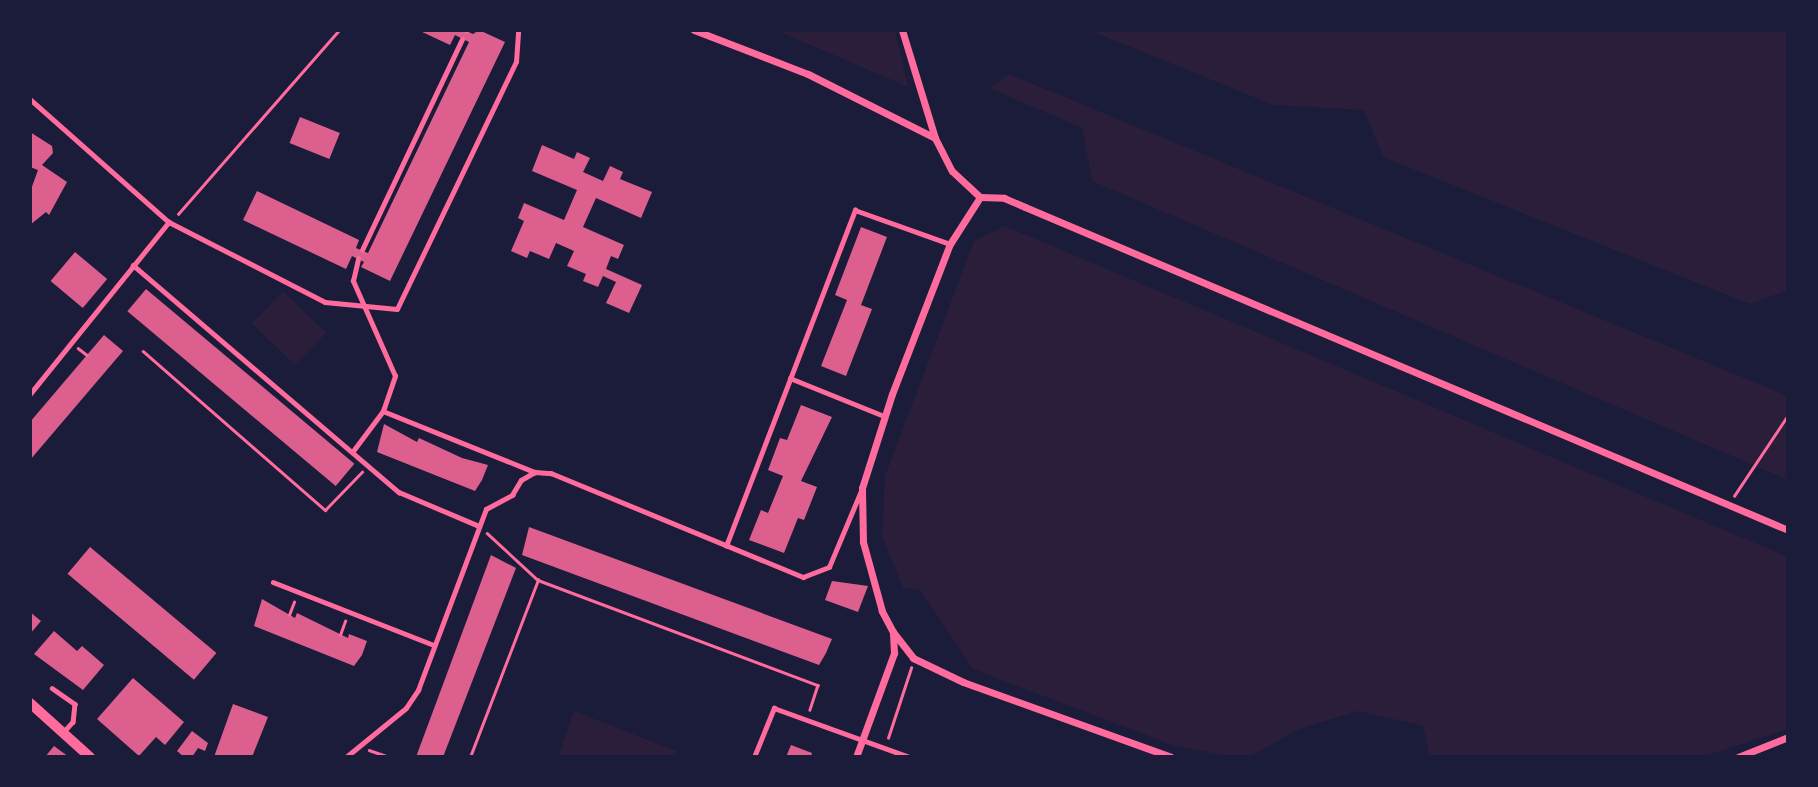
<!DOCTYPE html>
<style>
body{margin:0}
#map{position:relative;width:1818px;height:787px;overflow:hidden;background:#1b1b3a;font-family:"Roboto Serif",serif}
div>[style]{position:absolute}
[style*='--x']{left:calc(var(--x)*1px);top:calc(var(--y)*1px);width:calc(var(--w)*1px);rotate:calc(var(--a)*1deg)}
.green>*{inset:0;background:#2a1e3b;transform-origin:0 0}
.building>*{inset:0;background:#dd5f8e;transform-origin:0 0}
.path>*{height:2.5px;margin:-1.25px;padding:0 1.25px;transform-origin:1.25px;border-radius:1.25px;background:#ff6b9d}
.service>*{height:4.5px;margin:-2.25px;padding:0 2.25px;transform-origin:2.25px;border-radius:2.25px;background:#ff6b9d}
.minor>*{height:7px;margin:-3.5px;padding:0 3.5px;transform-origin:3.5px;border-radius:3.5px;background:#ff6b9d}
.tertiary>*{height:10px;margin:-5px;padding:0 5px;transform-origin:5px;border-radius:5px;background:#ff6b9d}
span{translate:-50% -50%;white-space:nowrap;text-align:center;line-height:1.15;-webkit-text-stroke:6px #1b1b3a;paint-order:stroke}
.frame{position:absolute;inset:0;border:32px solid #1b1b3a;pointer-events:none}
</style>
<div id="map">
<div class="green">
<div style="clip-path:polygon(776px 30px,895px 30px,908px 87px)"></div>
<div style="clip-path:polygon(1089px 30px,1788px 30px,1788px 290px,1750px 304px,1383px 157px,1364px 110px,1273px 105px)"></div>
<div style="clip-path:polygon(1009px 74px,1788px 396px,1788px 480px,1092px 181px,1082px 128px,989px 88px)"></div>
<div style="clip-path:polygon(1005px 226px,1788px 557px,1788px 729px,1702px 757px,1430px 757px,1423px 726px,1358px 711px,1299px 729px,1249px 757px,1235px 757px,1175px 746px,973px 669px,920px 590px,903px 587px,882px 537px,885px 476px,974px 241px)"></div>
<div style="left:283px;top:291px;width:60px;height:45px;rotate:44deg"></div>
<div style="clip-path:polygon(574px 711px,676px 751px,674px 757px,558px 757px)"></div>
</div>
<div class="building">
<div style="clip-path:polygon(418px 30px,464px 30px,473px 34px,479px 30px,505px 42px,390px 281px,361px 267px,364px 262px,352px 256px,346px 269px,243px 220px,257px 191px,359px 240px,356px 248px,368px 253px,469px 42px,455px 35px,450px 45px)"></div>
<div style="left:300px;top:117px;width:43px;height:28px;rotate:22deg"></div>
<div style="clip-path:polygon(30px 132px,52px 146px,53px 153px,42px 165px,67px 182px,49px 215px,46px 212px,30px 225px,30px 192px,38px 170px,30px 167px)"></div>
<div style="clip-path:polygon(542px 145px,574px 159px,577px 152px,590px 158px,583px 172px,603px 181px,610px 166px,623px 172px,620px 179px,652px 192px,641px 218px,596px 198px,583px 227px,624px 245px,618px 259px,611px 256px,606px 269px,642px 285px,629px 313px,606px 303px,616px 282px,603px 276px,598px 287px,583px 281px,586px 274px,567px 266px,574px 251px,556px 243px,549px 259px,530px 251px,527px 258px,511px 251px,524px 221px,518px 218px,524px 203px,564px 220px,577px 190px,532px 171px)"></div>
<div style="clip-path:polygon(861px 227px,887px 237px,861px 305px,872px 309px,846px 376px,821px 366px,847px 300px,835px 295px)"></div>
<div style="left:75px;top:252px;width:42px;height:38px;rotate:40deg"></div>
<div style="left:146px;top:289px;width:272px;height:29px;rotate:40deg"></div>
<div style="clip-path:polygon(104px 335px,123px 351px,30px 460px,30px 422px)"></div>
<div style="clip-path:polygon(801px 405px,832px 417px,801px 481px,817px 487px,804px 520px,798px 518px,784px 553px,749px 540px,761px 510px,768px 513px,783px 476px,768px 470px,780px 438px,787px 440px)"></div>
<div style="clip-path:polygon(384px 424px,417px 442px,419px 438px,462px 458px,488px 465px,482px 480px,475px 491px,377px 452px)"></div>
<div style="clip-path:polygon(529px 527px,832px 639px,826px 653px,819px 665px,522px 555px)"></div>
<div style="left:90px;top:547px;width:165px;height:35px;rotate:40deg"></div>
<div style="clip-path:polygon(491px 555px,516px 568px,443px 757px,416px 757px)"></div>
<div style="clip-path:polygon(832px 581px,868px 586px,858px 612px,825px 600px)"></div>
<div style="clip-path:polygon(262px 599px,295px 618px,297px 613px,348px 638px,349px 634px,367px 641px,362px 655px,354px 666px,254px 626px)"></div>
<div style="clip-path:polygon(30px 612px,41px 621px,30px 634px)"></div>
<div style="clip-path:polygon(54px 631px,77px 651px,82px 646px,104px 665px,83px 690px,34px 654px)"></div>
<div style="clip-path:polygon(133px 678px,184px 722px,165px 745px,156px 737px,139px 756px,97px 719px)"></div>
<div style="clip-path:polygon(233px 704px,268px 717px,252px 757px,214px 757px)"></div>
<div style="clip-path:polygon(192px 731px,208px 743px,205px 751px,198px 748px,192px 757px,184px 757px,177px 751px)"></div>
<div style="clip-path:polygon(791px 745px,812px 753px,811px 757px,786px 757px)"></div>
<div style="clip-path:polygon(54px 746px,69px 757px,45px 757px)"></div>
</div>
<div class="path">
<div style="--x:178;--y:214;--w:244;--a:-48.8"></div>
<div style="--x:78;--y:348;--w:11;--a:38"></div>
<div style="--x:143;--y:351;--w:242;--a:41.1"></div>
<div style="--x:325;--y:510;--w:53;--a:-45.8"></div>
<div style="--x:1734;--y:496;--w:97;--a:-56.3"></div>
<div style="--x:487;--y:533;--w:69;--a:42.7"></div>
<div style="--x:538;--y:580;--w:299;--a:20.6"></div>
<div style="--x:818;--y:685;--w:26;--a:108"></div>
<div style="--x:289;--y:615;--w:14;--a:-69"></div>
<div style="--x:340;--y:635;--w:15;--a:-70"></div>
<div style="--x:888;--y:738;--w:74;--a:-71.8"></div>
<div style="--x:369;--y:750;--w:21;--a:19"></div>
<div style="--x:470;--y:757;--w:190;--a:-69"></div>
</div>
<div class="service">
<div style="--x:466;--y:31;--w:1;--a:-90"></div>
<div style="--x:30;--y:99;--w:186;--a:41.5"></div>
<div style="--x:362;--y:250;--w:233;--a:-64.6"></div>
<div style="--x:133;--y:265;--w:350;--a:40.5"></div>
<div style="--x:399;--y:492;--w:87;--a:23"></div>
<div style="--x:790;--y:378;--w:101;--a:22"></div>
<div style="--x:30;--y:394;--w:221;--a:-51.1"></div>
<div style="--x:169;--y:222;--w:175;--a:27.1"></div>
<div style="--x:325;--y:302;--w:72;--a:5.6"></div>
<div style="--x:397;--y:309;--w:274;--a:-64.3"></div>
<div style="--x:516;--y:62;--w:32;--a:-86"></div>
<div style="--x:383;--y:411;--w:164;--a:21.9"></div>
<div style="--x:353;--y:451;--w:50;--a:-53.1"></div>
<div style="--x:383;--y:411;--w:37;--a:-71"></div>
<div style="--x:395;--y:376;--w:104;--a:-113.9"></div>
<div style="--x:353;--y:281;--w:23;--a:-77"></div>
<div style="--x:726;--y:546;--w:360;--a:-69"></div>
<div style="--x:855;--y:210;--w:101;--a:19.7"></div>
<div style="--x:273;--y:582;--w:173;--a:21.4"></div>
<div style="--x:52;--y:688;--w:28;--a:35"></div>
<div style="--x:75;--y:704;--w:18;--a:96"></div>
<div style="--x:73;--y:722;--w:13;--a:132"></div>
<div style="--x:346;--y:757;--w:77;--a:-39.2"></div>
<div style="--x:406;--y:708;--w:22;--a:-56"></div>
<div style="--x:418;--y:690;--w:193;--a:-69.4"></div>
<div style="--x:486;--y:509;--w:30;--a:-28"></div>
<div style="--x:512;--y:495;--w:17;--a:-59"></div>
<div style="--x:521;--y:480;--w:16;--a:-30"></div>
<div style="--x:535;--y:472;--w:16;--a:4"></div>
<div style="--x:551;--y:473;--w:273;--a:22.4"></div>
<div style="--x:803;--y:577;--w:28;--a:-21"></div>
<div style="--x:829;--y:567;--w:82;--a:-67.2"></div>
<div style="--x:754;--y:757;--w:53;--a:-67.8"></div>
<div style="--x:774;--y:708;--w:144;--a:19.9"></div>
</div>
<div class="minor">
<div style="--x:694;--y:30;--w:122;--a:21.1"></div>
<div style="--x:808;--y:74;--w:142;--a:26.7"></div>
<div style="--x:902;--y:30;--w:113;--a:73"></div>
<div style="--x:935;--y:138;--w:37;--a:63"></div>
<div style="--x:952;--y:171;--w:38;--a:43"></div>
<div style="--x:980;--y:197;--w:24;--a:2"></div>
<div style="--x:1004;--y:198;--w:23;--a:23"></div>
<div style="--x:1025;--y:207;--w:829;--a:22.94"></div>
<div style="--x:893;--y:632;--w:33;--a:52"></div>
<div style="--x:913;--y:658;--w:55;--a:25.6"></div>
<div style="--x:963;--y:682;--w:221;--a:19.8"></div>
<div style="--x:856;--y:757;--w:111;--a:-69.9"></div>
<div style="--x:894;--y:653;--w:21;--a:-93"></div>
<div style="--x:893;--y:632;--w:24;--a:-118"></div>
<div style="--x:882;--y:611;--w:72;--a:-105.4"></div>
<div style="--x:863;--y:542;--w:54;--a:-91.1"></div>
<div style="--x:862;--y:488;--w:99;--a:-72.3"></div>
<div style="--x:892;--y:394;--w:161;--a:-68.9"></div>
<div style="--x:950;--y:244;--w:56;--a:-57.4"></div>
<div style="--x:1738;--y:757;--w:54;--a:-21.8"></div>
</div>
<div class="tertiary">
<div style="--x:30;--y:703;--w:81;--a:42"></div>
</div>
<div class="frame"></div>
</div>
